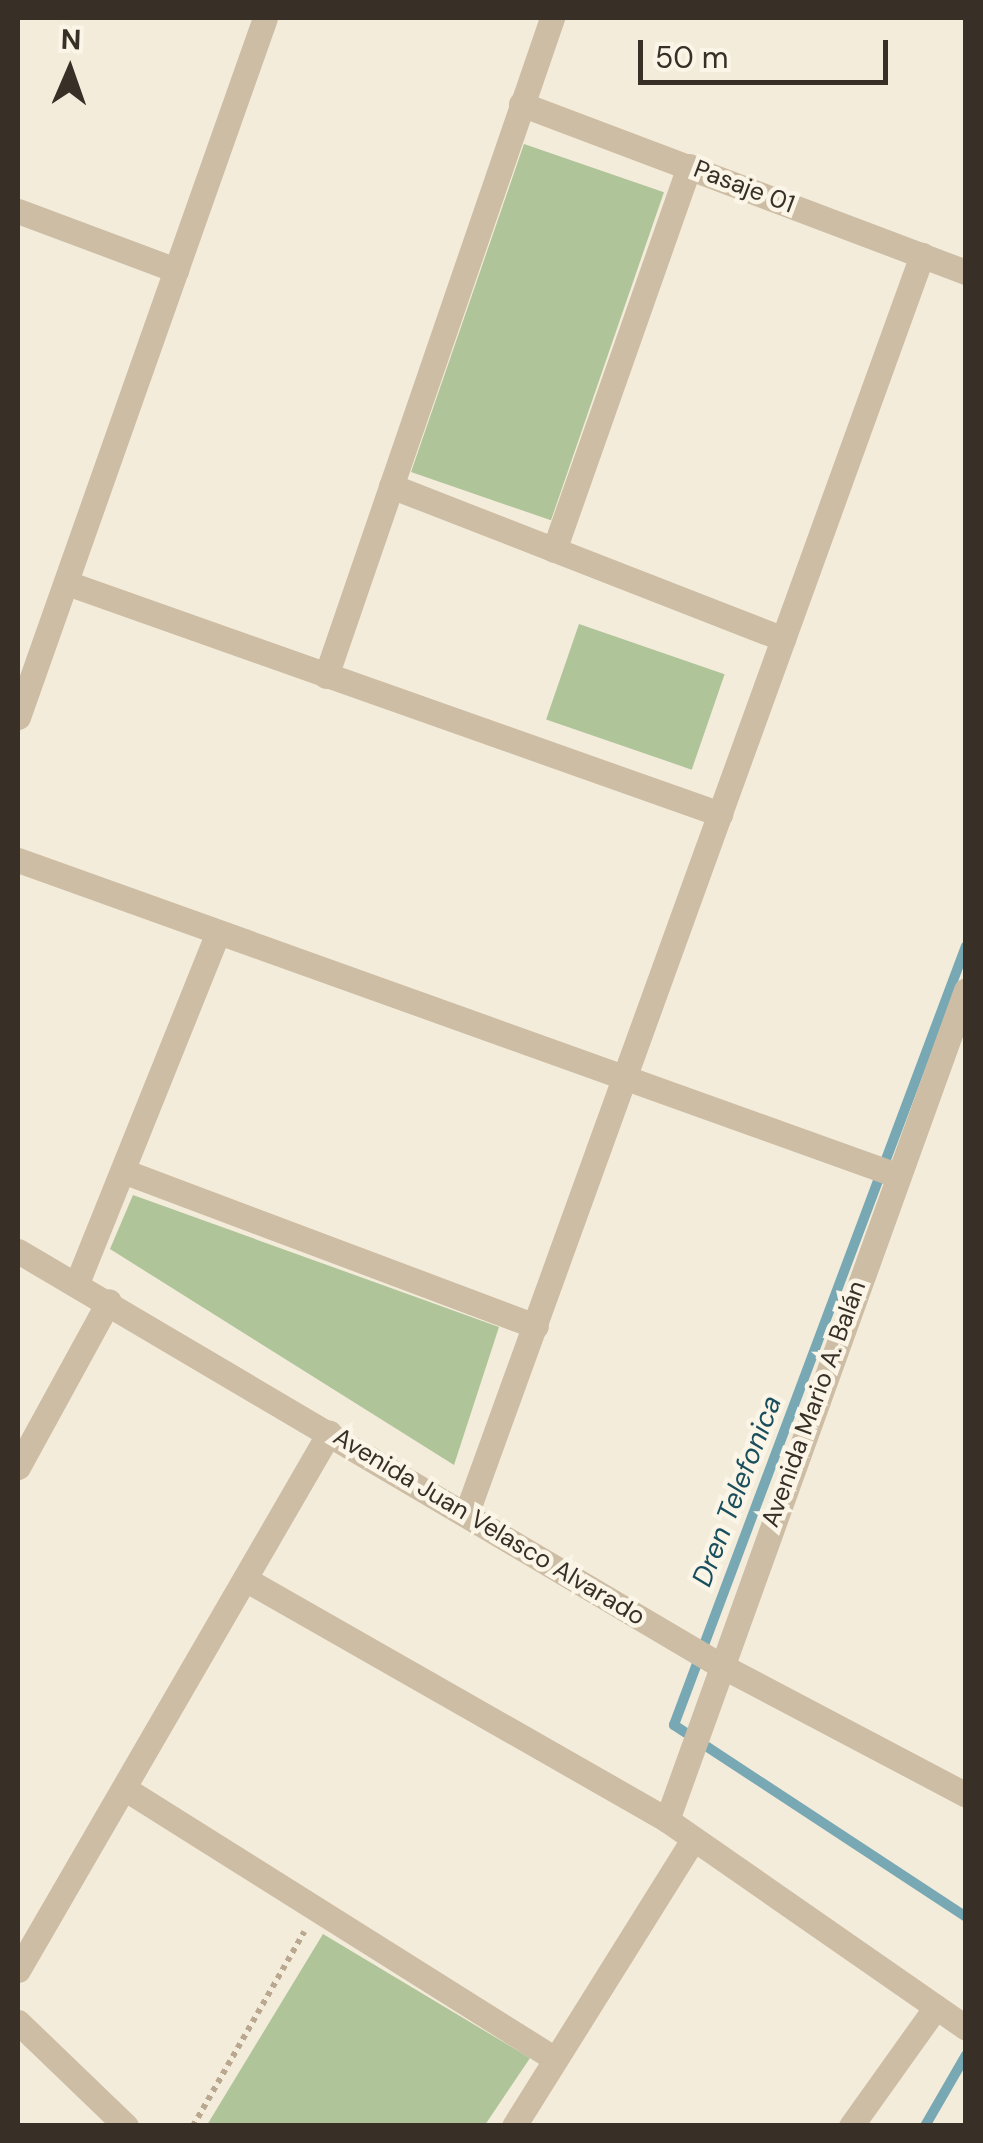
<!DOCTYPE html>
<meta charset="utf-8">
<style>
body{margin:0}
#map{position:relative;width:983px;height:2143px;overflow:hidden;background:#f4ecda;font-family:"DM Sans",sans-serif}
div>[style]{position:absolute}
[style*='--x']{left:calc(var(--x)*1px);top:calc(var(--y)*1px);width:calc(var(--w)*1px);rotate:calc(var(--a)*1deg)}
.green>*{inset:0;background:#afc499;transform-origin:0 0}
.stream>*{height:10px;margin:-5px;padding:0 5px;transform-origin:5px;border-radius:5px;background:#77a8b3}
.path>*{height:6px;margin-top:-3px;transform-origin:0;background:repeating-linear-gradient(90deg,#b9a78f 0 5px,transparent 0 10px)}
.minor>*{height:25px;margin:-12.5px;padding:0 12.5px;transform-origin:12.5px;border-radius:12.5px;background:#cdbda5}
.tertiary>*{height:25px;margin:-12.5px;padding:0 12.5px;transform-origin:12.5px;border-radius:12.5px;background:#cdbda5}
span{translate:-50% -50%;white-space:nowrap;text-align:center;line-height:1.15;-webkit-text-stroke:9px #fbf5e7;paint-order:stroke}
.street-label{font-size:25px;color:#382f27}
.water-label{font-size:28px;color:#194f5d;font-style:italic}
.frame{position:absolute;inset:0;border:20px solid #382f27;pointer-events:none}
.north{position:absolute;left:20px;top:20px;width:100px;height:100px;-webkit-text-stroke:8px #fbf5e7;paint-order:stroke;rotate:2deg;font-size:28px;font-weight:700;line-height:40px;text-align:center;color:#382f27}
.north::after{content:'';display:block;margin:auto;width:35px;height:45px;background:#382f27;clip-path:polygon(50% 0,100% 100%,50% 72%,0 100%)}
.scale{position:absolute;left:638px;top:40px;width:250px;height:45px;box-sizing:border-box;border:5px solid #382f27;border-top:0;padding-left:12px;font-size:30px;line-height:35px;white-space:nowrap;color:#382f27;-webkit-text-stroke:8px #fbf5e7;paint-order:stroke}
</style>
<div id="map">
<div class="green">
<div style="left:524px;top:144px;width:148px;height:347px;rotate:19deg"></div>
<div style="left:579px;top:624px;width:154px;height:101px;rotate:19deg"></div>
<div style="clip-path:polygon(133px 1195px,499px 1327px,454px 1465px,110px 1249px)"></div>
<div style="clip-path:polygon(323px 1934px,530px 2058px,485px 2125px,207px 2125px)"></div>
</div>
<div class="stream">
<div style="--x:966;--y:946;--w:832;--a:110.55"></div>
<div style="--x:674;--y:1725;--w:349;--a:33.3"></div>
<div style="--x:925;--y:2126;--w:82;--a:-60"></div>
</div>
<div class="path">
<div style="--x:193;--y:2126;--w:224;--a:-60.2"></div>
</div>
<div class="minor">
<div style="--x:521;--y:104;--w:476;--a:20.7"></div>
<div style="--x:18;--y:211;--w:169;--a:20.5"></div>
<div style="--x:391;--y:486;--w:421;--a:21.3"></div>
<div style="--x:554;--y:550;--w:407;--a:-70.6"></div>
<div style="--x:67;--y:583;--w:693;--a:19.48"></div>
<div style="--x:326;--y:676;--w:696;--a:-71.04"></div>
<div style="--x:18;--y:717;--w:741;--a:-70.54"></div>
<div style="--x:18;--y:860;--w:934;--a:19.72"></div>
<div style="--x:123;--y:1171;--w:441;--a:20.6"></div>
<div style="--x:77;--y:1283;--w:376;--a:-68.1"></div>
<div style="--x:18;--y:1467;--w:189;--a:-61.3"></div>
<div style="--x:467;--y:1512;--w:1337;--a:-70.1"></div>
<div style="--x:245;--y:1579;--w:486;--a:29.7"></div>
<div style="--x:667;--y:1820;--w:364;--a:34.8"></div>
<div style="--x:127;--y:1790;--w:506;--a:32.15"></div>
<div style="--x:18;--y:1970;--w:621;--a:-59.92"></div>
<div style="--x:18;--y:2022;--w:150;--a:43.9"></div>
<div style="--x:514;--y:2126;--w:338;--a:-58"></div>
<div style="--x:851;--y:2126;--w:146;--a:-54.5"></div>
</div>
<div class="tertiary">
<div style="--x:18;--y:1251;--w:813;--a:30.54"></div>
<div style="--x:718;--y:1664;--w:280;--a:27.8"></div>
<div style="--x:667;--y:1820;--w:882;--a:-70.19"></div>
</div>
<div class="street-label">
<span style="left:744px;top:187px;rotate:21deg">Pasaje 01</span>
<span style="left:814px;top:1404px;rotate:-70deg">Avenida Mario A. Balán</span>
<span style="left:489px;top:1527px;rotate:31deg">Avenida Juan Velasco Alvarado</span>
</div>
<div class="water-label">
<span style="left:737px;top:1491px;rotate:-69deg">Dren Telefonica</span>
</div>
<div class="frame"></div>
<div class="north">N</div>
<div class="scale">50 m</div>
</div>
